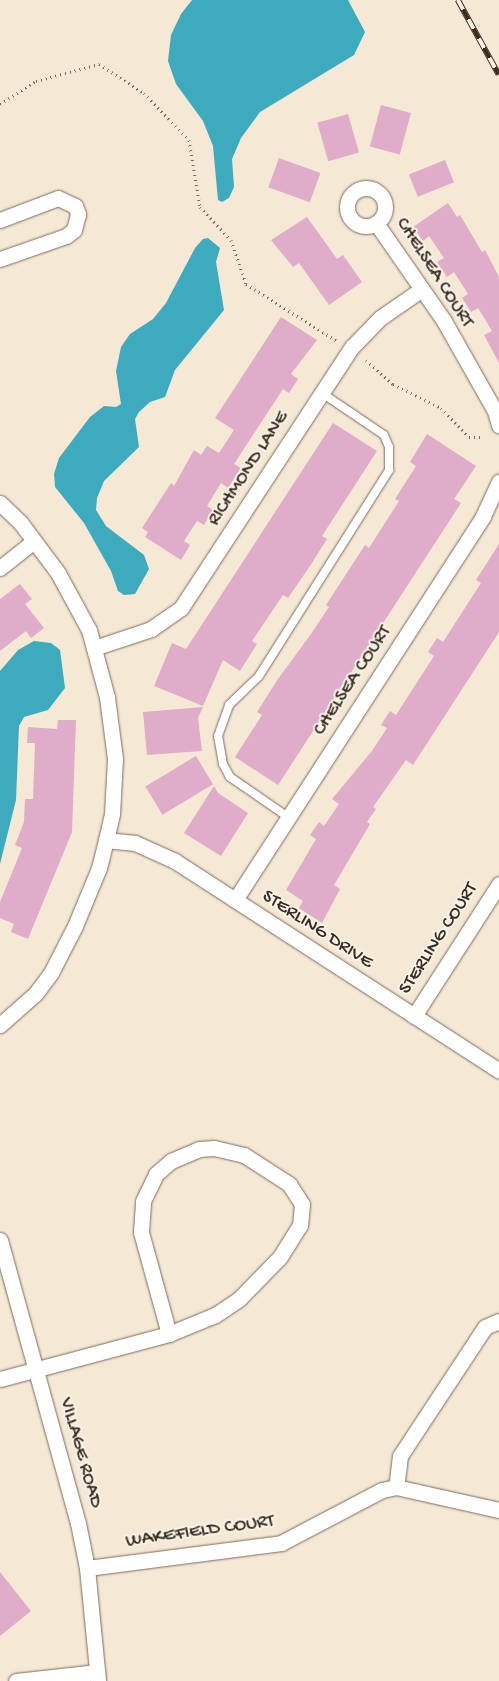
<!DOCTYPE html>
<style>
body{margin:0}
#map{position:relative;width:499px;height:1681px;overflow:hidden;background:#f5e8d4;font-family:"Gochi Hand",sans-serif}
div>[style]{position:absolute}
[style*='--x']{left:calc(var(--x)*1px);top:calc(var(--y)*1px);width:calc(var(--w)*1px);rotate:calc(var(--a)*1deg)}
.water>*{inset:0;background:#3eaabd}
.building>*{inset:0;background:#dfacca;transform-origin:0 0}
.path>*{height:3px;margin-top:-1.5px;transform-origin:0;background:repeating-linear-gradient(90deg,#7c6c5e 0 1px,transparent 0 5px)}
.roads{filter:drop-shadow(0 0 1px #7c6c5e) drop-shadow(0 0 1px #7c6c5e)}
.service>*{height:8px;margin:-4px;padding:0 4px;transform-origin:4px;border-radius:4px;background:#fff}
.minor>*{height:15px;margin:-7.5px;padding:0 7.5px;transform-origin:7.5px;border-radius:7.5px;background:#fff}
.minor>.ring{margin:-7.5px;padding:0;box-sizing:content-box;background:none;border:15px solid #fff;border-radius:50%}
.rail>*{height:5.5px;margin-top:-2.75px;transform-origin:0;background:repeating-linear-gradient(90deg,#f7f3e8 0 11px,#3b2a1e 0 22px);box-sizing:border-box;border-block:1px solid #3b2a1e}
span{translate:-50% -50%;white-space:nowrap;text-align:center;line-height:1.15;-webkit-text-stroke:4px #f7f3e8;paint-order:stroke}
.street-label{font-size:19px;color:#3b2a1e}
</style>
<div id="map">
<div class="water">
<div style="clip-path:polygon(192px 0,348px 0,365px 32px,354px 55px,260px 112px,241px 138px,232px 159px,234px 187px,229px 198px,222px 202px,218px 200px,213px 146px,203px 121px,176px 84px,168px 61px,171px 35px,181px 14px)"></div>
<div style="clip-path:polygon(208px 238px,220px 248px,216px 262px,224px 310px,175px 370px,165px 397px,150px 402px,139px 412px,135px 419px,139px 447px,104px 481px,97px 498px,96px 510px,106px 526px,144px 555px,149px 569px,135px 594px,124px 595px,118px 591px,111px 571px,84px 523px,55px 487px,54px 474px,59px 458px,90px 417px,104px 406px,116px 407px,121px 404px,116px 371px,121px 347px,130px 334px,153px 319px,166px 303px,195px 248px,203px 239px)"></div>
<div style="clip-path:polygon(34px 641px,51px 643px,60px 650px,65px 688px,48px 710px,24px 717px,19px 726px,16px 800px,0 864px,0 671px,18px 650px)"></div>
</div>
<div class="building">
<div style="left:381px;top:105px;width:31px;height:43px;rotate:15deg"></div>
<div style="left:348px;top:114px;width:40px;height:32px;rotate:74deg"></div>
<div style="left:279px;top:158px;width:44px;height:31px;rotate:20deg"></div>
<div style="left:445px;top:160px;width:24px;height:39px;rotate:68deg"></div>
<div style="clip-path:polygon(448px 203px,457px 217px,460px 215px,482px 252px,485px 250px,499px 277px,499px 363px,484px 335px,492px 331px,478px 308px,471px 312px,462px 298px,468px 294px,454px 272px,447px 277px,437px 262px,444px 258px,429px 236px,423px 241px,413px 227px)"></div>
<div style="clip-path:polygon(307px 217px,337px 259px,343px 255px,362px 282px,329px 305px,299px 263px,293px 267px,271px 240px)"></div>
<div style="clip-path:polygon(281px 317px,317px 340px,291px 374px,298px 379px,289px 393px,283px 389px,234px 464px,241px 468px,228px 488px,221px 483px,207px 506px,213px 510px,204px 525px,197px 521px,184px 541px,190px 545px,181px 560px,145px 537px,148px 532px,142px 528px,171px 483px,174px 486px,194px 450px,201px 455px,207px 446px,219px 453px,234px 430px,215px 418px)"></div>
<div style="clip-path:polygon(333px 423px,377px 451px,322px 536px,327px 539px,310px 566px,288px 598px,283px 595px,252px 641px,257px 644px,240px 671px,223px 660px,203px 706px,154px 686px,172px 643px,186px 649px)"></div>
<div style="clip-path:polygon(427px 434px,476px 466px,454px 499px,461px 503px,278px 785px,235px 757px,262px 715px,257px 712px,278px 679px,311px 634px,329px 607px,326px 605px,365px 545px,369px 548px,399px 501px,395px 499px,416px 466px,410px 462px)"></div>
<div style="clip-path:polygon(499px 544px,499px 632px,413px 765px,406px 760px,373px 807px,376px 809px,367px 822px,370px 824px,334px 885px,340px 889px,322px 923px,299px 908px,303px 901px,286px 890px,316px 839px,310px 835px,319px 822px,324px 826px,339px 804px,332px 799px,372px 751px,387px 728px,381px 725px,390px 711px,396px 715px,434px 656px,428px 652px,437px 638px,443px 642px,481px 583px,476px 580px)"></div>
<div style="clip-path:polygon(20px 584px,32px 599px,25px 604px,44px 628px,31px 638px,26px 631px,0 651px,0 599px)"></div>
<div style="clip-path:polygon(203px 707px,198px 718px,202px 751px,147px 755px,143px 712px)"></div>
<div style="clip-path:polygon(58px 720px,76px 720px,72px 832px,28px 939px,11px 932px,14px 924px,0 918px,0 902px,22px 848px,15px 845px,24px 822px,25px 799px,33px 799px,35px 743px,27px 743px,28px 727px,57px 729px)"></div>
<div style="left:196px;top:756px;width:33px;height:59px;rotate:59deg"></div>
<div style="clip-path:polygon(214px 786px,218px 793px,248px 813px,221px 856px,184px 833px)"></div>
<div style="clip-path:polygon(0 1572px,31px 1611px,0 1636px)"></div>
</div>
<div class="path">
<div style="--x:0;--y:104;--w:43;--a:-32.6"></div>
<div style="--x:36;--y:81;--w:65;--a:-15.1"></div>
<div style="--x:99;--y:64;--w:54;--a:32.8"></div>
<div style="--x:144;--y:93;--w:65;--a:46.2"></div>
<div style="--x:189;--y:140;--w:68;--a:80.7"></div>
<div style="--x:200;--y:207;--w:45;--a:46.8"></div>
<div style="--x:231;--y:240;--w:46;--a:71.2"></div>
<div style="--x:246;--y:284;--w:107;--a:32.1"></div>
<div style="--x:366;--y:360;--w:36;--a:42"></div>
<div style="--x:393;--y:384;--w:54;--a:26.6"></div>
<div style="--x:441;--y:408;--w:40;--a:46"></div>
<div style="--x:469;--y:437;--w:13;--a:0"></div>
</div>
<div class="roads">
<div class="service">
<div style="--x:288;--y:817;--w:70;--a:-145.4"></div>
<div style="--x:230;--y:777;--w:15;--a:-118"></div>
<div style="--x:223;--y:764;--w:28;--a:-100"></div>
<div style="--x:218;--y:736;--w:33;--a:-70"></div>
<div style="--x:229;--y:705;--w:42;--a:-44"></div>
<div style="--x:259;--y:676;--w:244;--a:-57.7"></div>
<div style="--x:389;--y:470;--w:23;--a:-90"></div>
<div style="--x:389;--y:447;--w:13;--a:-113"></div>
<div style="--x:384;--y:435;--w:75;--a:-145.9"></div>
</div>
<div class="minor">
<div class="ring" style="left:347px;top:188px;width:23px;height:23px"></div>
<div style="--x:0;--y:220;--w:62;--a:-20.8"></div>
<div style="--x:58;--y:198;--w:19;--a:25"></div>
<div style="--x:75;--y:206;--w:9;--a:69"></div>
<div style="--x:78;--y:214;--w:16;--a:104"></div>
<div style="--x:74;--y:230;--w:10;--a:143"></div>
<div style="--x:66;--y:236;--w:70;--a:160.8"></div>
<div style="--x:376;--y:223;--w:119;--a:55.2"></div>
<div style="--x:444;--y:321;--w:103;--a:60.5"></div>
<div style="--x:495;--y:411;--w:15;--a:74"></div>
<div style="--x:0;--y:503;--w:28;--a:44"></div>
<div style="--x:20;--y:522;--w:64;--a:53.3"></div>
<div style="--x:58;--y:573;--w:65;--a:61.5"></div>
<div style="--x:89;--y:630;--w:69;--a:75"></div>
<div style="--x:107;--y:697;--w:63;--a:82.6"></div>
<div style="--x:115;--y:759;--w:55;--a:93.1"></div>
<div style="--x:112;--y:814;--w:27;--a:103"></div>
<div style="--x:106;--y:840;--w:29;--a:104"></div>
<div style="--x:99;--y:868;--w:63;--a:112.5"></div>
<div style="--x:75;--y:926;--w:53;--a:117.1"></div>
<div style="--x:51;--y:973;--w:26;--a:127"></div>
<div style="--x:35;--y:994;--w:47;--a:138.5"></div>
<div style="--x:0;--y:568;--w:43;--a:-38.5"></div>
<div style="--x:94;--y:648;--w:60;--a:-18.4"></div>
<div style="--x:151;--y:629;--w:37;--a:-35"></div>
<div style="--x:181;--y:608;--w:312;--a:-56.8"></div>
<div style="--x:352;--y:347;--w:40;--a:-46"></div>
<div style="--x:380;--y:318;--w:51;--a:-34.6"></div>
<div style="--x:106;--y:840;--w:29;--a:6"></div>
<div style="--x:135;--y:843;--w:44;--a:24.2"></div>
<div style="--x:175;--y:861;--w:386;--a:32.9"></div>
<div style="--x:235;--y:900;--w:457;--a:-57.1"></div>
<div style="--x:483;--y:516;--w:38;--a:-65"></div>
<div style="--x:414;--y:1016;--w:157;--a:-57.2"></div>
<div style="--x:214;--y:1148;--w:31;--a:13"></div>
<div style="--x:244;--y:1155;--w:54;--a:32.8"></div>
<div style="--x:289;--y:1184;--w:24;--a:57"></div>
<div style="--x:302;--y:1204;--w:21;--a:95"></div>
<div style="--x:300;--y:1225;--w:39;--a:122"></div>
<div style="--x:279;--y:1258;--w:57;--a:134.3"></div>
<div style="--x:239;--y:1299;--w:29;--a:146"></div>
<div style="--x:215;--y:1315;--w:50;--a:157.6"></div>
<div style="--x:169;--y:1334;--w:106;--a:-105.4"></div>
<div style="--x:141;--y:1232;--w:31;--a:-86"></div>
<div style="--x:143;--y:1201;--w:30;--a:-64"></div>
<div style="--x:156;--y:1174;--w:20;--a:-41"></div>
<div style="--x:171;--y:1161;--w:30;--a:-23"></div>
<div style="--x:199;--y:1149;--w:15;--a:-4"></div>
<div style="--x:0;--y:1240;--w:294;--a:74.6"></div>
<div style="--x:78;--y:1523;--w:46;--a:78.7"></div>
<div style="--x:87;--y:1568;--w:114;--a:84.4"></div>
<div style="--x:499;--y:1321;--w:15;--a:157"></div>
<div style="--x:485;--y:1327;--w:154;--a:123.4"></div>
<div style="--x:400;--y:1456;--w:31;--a:97"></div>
<div style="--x:396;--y:1487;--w:106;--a:12.6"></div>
<div style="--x:0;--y:1379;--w:175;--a:-14.9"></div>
<div style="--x:87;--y:1568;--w:196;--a:-7.3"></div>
<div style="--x:281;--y:1543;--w:114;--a:-27.7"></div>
<div style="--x:382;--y:1490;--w:14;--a:-12"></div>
<div style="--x:16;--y:1681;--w:82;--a:-6.3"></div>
</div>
</div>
<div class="rail">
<div style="--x:458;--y:0;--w:85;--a:61.3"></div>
</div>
<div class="street-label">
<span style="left:434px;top:273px;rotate:57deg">CHELSEA COURT</span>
<span style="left:249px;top:469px;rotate:-57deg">RICHMOND LANE</span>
<span style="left:353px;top:681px;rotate:-57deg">CHELSEA COURT</span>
<span style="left:317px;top:930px;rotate:33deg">STERLING DRIVE</span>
<span style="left:439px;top:939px;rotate:-57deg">STERLING COURT</span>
<span style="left:80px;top:1453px;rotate:74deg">VILLAGE ROAD</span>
<span style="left:200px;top:1532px;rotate:-8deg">WAKEFIELD COURT</span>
</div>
</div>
